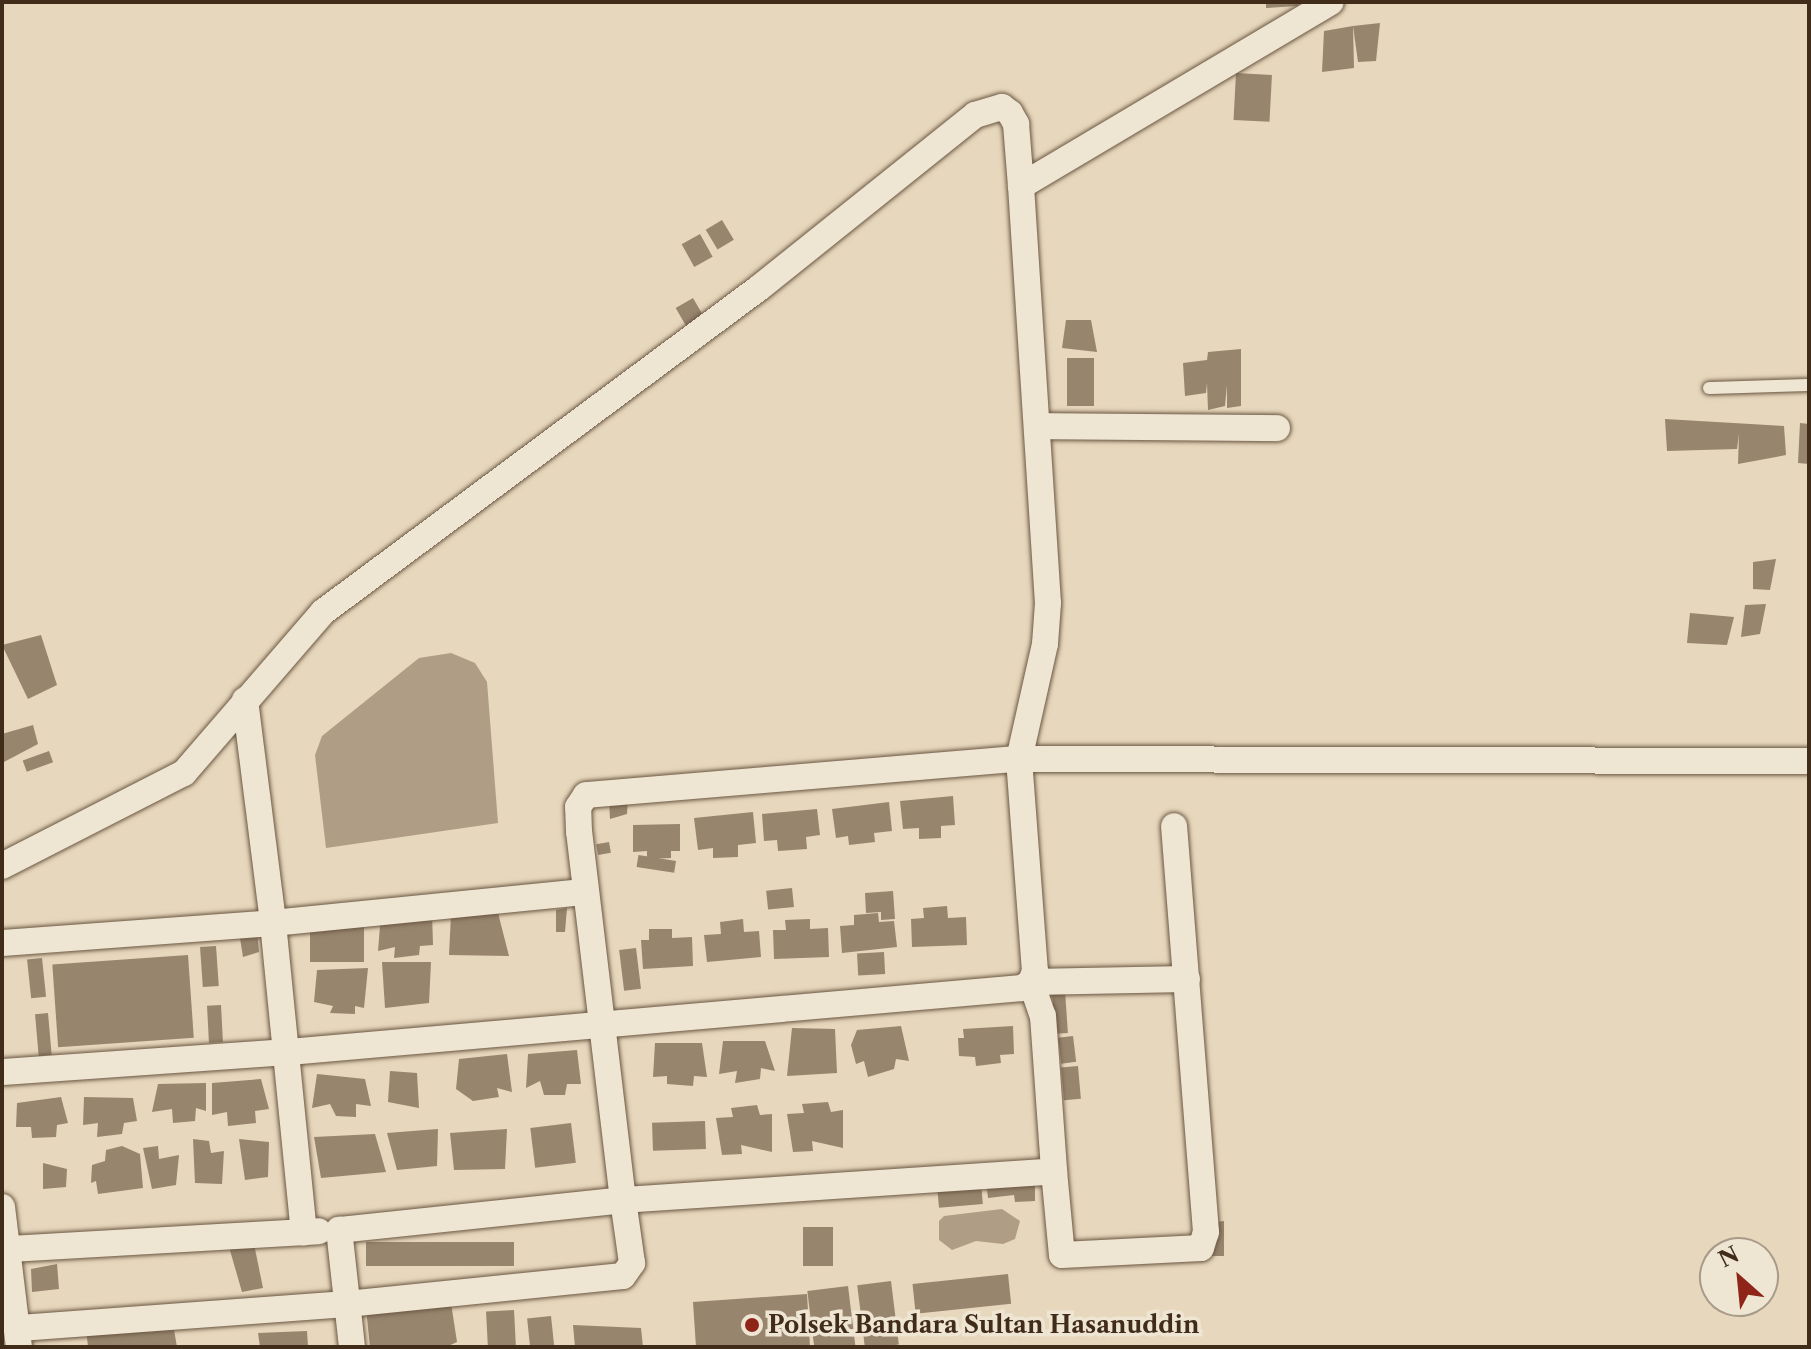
<!DOCTYPE html>
<style>
body{margin:0}
#map{position:relative;width:1811px;height:1349px;overflow:hidden;background:#e7d7bc;font-family:"Libre Caslon Text",serif}
div>[style]{position:absolute}
[style*='--x']{left:calc(var(--x)*1px);top:calc(var(--y)*1px);width:calc(var(--w)*1px);rotate:calc(var(--a)*1deg)}
.water>*{inset:0;background:#af9d85}
.building>*{inset:0;background:#97856e;transform-origin:0 0}
.roads{filter:drop-shadow(0 0 2px #6a5742) drop-shadow(0 0 2px #6a5742)}
.lane>*{height:12px;margin:-6px;padding:0 6px;transform-origin:6px;border-radius:6px;background:#efe5d3}
.street>*{height:26px;margin:-13px;padding:0 13px;transform-origin:13px;border-radius:13px;background:#efe5d3}
.dots>*{width:22px;height:22px;translate:-50% -50%;box-sizing:border-box;border:4px solid #efe5d3;border-radius:50%}
span{translate:-50% -50%;white-space:nowrap;text-align:center;line-height:1.15;-webkit-text-stroke:7px #efe5d3;paint-order:stroke}
.poi-label{font-size:24px;color:#412c19;font-weight:700}
.left{translate:0 -50%;text-align:left}
.frame{position:absolute;inset:0;border:4px solid #412c19;pointer-events:none}
.north{position:absolute;left:1699px;top:1237px;width:80px;height:80px;box-sizing:border-box;background:#efe5d3;border:2px solid #a99b89;border-radius:50%;rotate:333deg;font-size:22px;font-weight:700;line-height:32px;text-align:center;color:#412c19}
.north::after{content:'';display:block;margin:auto;width:28px;height:36px;background:#8f2418;clip-path:polygon(50% 0,100% 100%,50% 72%,0 100%)}
</style>
<div id="map">
<div class="water">
<div style="clip-path:polygon(451px 653px,475px 663px,487px 682px,498px 823px,326px 848px,315px 755px,322px 736px,419px 658px)"></div>
<div style="clip-path:polygon(1002px 1209px,1020px 1221px,1015px 1239px,1003px 1244px,976px 1241px,952px 1250px,939px 1240px,939px 1221px,944px 1216px)"></div>
</div>
<div class="building">
<div style="clip-path:polygon(1266px 2px,1299px 2px,1298px 6px,1266px 8px)"></div>
<div style="clip-path:polygon(1380px 23px,1376px 61px,1358px 62px,1353px 26px)"></div>
<div style="clip-path:polygon(1353px 26px,1354px 68px,1322px 72px,1324px 31px)"></div>
<div style="left:1236px;top:73px;width:36px;height:47px;rotate:3deg"></div>
<div style="left:722px;top:220px;width:23px;height:19px;rotate:59deg"></div>
<div style="left:700px;top:234px;width:26px;height:21px;rotate:61deg"></div>
<div style="left:693px;top:298px;width:20px;height:20px;rotate:60deg"></div>
<div style="clip-path:polygon(1066px 320px,1091px 320px,1097px 352px,1062px 348px)"></div>
<div style="clip-path:polygon(1241px 349px,1241px 406px,1227px 408px,1227px 385px,1225px 406px,1208px 410px,1207px 383px,1206px 393px,1185px 396px,1183px 363px,1207px 360px,1208px 352px)"></div>
<div style="left:1067px;top:358px;width:27px;height:48px"></div>
<div style="clip-path:polygon(1665px 419px,1784px 426px,1786px 455px,1738px 464px,1739px 434px,1737px 449px,1667px 451px)"></div>
<div style="clip-path:polygon(1800px 423px,1809px 424px,1809px 464px,1798px 463px)"></div>
<div style="clip-path:polygon(1776px 559px,1770px 590px,1753px 589px,1753px 562px)"></div>
<div style="clip-path:polygon(1766px 604px,1760px 634px,1741px 637px,1745px 605px)"></div>
<div style="clip-path:polygon(1690px 613px,1734px 617px,1727px 645px,1687px 643px)"></div>
<div style="clip-path:polygon(41px 635px,57px 685px,28px 699px,2px 645px)"></div>
<div style="clip-path:polygon(33px 725px,38px 744px,2px 763px,2px 734px)"></div>
<div style="left:49px;top:751px;width:12px;height:28px;rotate:70deg"></div>
<div style="clip-path:polygon(953px 796px,955px 825px,941px 826px,941px 838px,919px 839px,919px 828px,903px 829px,900px 801px)"></div>
<div style="clip-path:polygon(628px 798px,627px 814px,610px 819px,609px 800px)"></div>
<div style="clip-path:polygon(889px 802px,892px 831px,874px 833px,875px 842px,849px 845px,848px 836px,836px 838px,832px 809px)"></div>
<div style="clip-path:polygon(817px 809px,820px 835px,806px 837px,807px 849px,778px 851px,777px 840px,764px 841px,762px 814px)"></div>
<div style="clip-path:polygon(753px 812px,756px 843px,738px 845px,738px 857px,713px 858px,713px 848px,698px 850px,694px 818px)"></div>
<div style="clip-path:polygon(680px 824px,680px 851px,671px 851px,671px 858px,647px 859px,647px 851px,633px 852px,633px 825px)"></div>
<div style="left:609px;top:842px;width:11px;height:13px;rotate:80deg"></div>
<div style="left:676px;top:861px;width:12px;height:38px;rotate:99deg"></div>
<div style="left:792px;top:888px;width:19px;height:26px;rotate:84deg"></div>
<div style="clip-path:polygon(893px 891px,895px 919px,881px 920px,881px 912px,866px 913px,865px 893px)"></div>
<div style="clip-path:polygon(947px 906px,948px 918px,966px 917px,967px 945px,912px 947px,911px 919px,924px 918px,923px 908px)"></div>
<div style="clip-path:polygon(567px 908px,565px 932px,556px 932px,556px 910px)"></div>
<div style="clip-path:polygon(497px 909px,509px 956px,449px 955px,451px 915px)"></div>
<div style="clip-path:polygon(432px 912px,433px 945px,420px 946px,419px 955px,394px 958px,395px 947px,378px 951px,381px 914px)"></div>
<div style="clip-path:polygon(878px 913px,879px 922px,894px 921px,897px 947px,842px 953px,840px 926px,854px 925px,854px 915px)"></div>
<div style="clip-path:polygon(743px 919px,744px 932px,759px 931px,761px 957px,707px 962px,704px 935px,721px 934px,720px 922px)"></div>
<div style="clip-path:polygon(810px 919px,810px 929px,828px 928px,829px 957px,774px 959px,773px 930px,786px 930px,785px 920px)"></div>
<div style="left:364px;top:924px;width:38px;height:54px;rotate:90deg"></div>
<div style="clip-path:polygon(649px 929px,672px 929px,672px 938px,692px 937px,693px 966px,643px 969px,641px 940px,649px 940px)"></div>
<div style="clip-path:polygon(257px 930px,259px 952px,243px 957px,239px 932px)"></div>
<div style="left:216px;top:946px;width:40px;height:16px;rotate:86deg"></div>
<div style="left:636px;top:948px;width:41px;height:17px;rotate:83deg"></div>
<div style="left:884px;top:952px;width:22px;height:27px;rotate:87deg"></div>
<div style="left:188px;top:955px;width:83px;height:136px;rotate:86deg"></div>
<div style="left:42px;top:958px;width:39px;height:15px;rotate:84deg"></div>
<div style="clip-path:polygon(382px 962px,431px 962px,429px 1003px,385px 1008px)"></div>
<div style="clip-path:polygon(368px 968px,364px 1008px,355px 1006px,355px 1014px,330px 1013px,333px 1006px,314px 1002px,317px 970px)"></div>
<div style="left:1065px;top:991px;width:42px;height:13px;rotate:86deg"></div>
<div style="left:221px;top:1005px;width:37px;height:14px;rotate:87deg"></div>
<div style="left:48px;top:1013px;width:42px;height:13px;rotate:85deg"></div>
<div style="clip-path:polygon(901px 1026px,909px 1061px,896px 1059px,894px 1069px,868px 1077px,864px 1061px,856px 1064px,851px 1045px,857px 1030px)"></div>
<div style="clip-path:polygon(1013px 1026px,1014px 1054px,1000px 1055px,1001px 1063px,976px 1066px,975px 1057px,959px 1056px,958px 1038px,964px 1038px,963px 1029px)"></div>
<div style="clip-path:polygon(792px 1028px,835px 1029px,837px 1073px,787px 1076px)"></div>
<div style="left:1073px;top:1036px;width:26px;height:15px;rotate:83deg"></div>
<div style="clip-path:polygon(723px 1041px,765px 1041px,775px 1071px,761px 1068px,760px 1079px,735px 1083px,737px 1071px,719px 1074px)"></div>
<div style="clip-path:polygon(655px 1043px,702px 1043px,707px 1077px,694px 1076px,693px 1086px,667px 1084px,667px 1076px,653px 1077px)"></div>
<div style="clip-path:polygon(577px 1050px,581px 1084px,567px 1084px,565px 1095px,544px 1095px,540px 1081px,526px 1088px,528px 1054px)"></div>
<div style="clip-path:polygon(507px 1054px,512px 1092px,497px 1088px,499px 1097px,473px 1101px,456px 1089px,459px 1059px)"></div>
<div style="left:1078px;top:1066px;width:33px;height:17px;rotate:85deg"></div>
<div style="clip-path:polygon(390px 1071px,417px 1073px,419px 1108px,388px 1102px)"></div>
<div style="clip-path:polygon(317px 1074px,365px 1079px,371px 1106px,356px 1104px,356px 1117px,336px 1116px,330px 1104px,312px 1108px)"></div>
<div style="clip-path:polygon(261px 1079px,269px 1109px,255px 1111px,256px 1123px,228px 1126px,227px 1112px,212px 1115px,212px 1083px)"></div>
<div style="clip-path:polygon(206px 1083px,206px 1111px,196px 1108px,195px 1121px,173px 1123px,172px 1109px,152px 1112px,158px 1084px)"></div>
<div style="clip-path:polygon(61px 1097px,68px 1123px,57px 1125px,56px 1137px,32px 1138px,31px 1127px,16px 1127px,17px 1103px)"></div>
<div style="clip-path:polygon(84px 1097px,133px 1098px,137px 1121px,124px 1123px,122px 1134px,97px 1137px,98px 1123px,83px 1125px)"></div>
<div style="clip-path:polygon(828px 1102px,831px 1112px,843px 1110px,843px 1148px,812px 1141px,813px 1151px,793px 1152px,787px 1114px,804px 1113px,802px 1104px)"></div>
<div style="clip-path:polygon(757px 1105px,760px 1115px,772px 1114px,772px 1152px,741px 1145px,742px 1154px,722px 1155px,716px 1118px,733px 1117px,731px 1108px)"></div>
<div style="left:705px;top:1121px;width:28px;height:53px;rotate:88deg"></div>
<div style="left:571px;top:1123px;width:40px;height:41px;rotate:83deg"></div>
<div style="clip-path:polygon(438px 1129px,437px 1166px,397px 1170px,387px 1133px)"></div>
<div style="clip-path:polygon(507px 1129px,505px 1169px,454px 1170px,450px 1133px)"></div>
<div style="clip-path:polygon(375px 1134px,386px 1172px,321px 1178px,314px 1137px)"></div>
<div style="clip-path:polygon(193px 1139px,209px 1141px,211px 1153px,224px 1151px,222px 1184px,195px 1183px)"></div>
<div style="clip-path:polygon(239px 1139px,269px 1142px,268px 1177px,245px 1180px)"></div>
<div style="clip-path:polygon(122px 1146px,140px 1154px,143px 1188px,98px 1194px,96px 1181px,91px 1183px,92px 1165px,105px 1161px,106px 1150px)"></div>
<div style="clip-path:polygon(158px 1146px,159px 1159px,179px 1155px,176px 1185px,152px 1189px,143px 1148px)"></div>
<div style="clip-path:polygon(43px 1163px,67px 1169px,66px 1187px,43px 1189px)"></div>
<div style="clip-path:polygon(1035px 1177px,1035px 1201px,1015px 1202px,1014px 1195px,988px 1198px,986px 1181px)"></div>
<div style="left:981px;top:1183px;width:21px;height:44px;rotate:85deg"></div>
<div style="clip-path:polygon(1224px 1221px,1224px 1256px,1205px 1256px,1208px 1223px)"></div>
<div style="left:803px;top:1227px;width:30px;height:39px"></div>
<div style="clip-path:polygon(253px 1239px,263px 1288px,242px 1292px,227px 1240px)"></div>
<div style="left:514px;top:1242px;width:24px;height:148px;rotate:90deg"></div>
<div style="clip-path:polygon(57px 1264px,59px 1289px,32px 1292px,31px 1269px)"></div>
<div style="left:1008px;top:1274px;width:30px;height:96px;rotate:84deg"></div>
<div style="left:891px;top:1281px;width:64px;height:34px;rotate:83deg"></div>
<div style="left:848px;top:1286px;width:62px;height:41px;rotate:83deg"></div>
<div style="clip-path:polygon(807px 1294px,810px 1347px,696px 1347px,693px 1302px)"></div>
<div style="clip-path:polygon(451px 1303px,457px 1342px,446px 1347px,370px 1347px,366px 1308px)"></div>
<div style="left:514px;top:1310px;width:37px;height:28px;rotate:87deg"></div>
<div style="left:551px;top:1316px;width:31px;height:24px;rotate:84deg"></div>
<div style="clip-path:polygon(173px 1324px,177px 1347px,88px 1347px,86px 1328px)"></div>
<div style="clip-path:polygon(573px 1325px,641px 1328px,643px 1347px,575px 1347px)"></div>
<div style="clip-path:polygon(307px 1331px,308px 1347px,260px 1347px,258px 1333px)"></div>
</div>
<div class="roads">
<div class="lane">
<div style="--x:1709;--y:388;--w:100;--a:-1.7"></div>
</div>
<div class="street">
<div style="--x:1021;--y:186;--w:360;--a:-30.7"></div>
<div style="--x:1037;--y:426;--w:240;--a:0.5"></div>
<div style="--x:245;--y:700;--w:225;--a:82.8"></div>
<div style="--x:273;--y:923;--w:314;--a:-5.7"></div>
<div style="--x:2;--y:866;--w:204;--a:-27.1"></div>
<div style="--x:184;--y:773;--w:213;--a:-49.2"></div>
<div style="--x:323;--y:612;--w:543;--a:-36.62"></div>
<div style="--x:759;--y:288;--w:277;--a:-38.7"></div>
<div style="--x:975;--y:115;--w:28;--a:-17"></div>
<div style="--x:1002;--y:107;--w:10;--a:37"></div>
<div style="--x:1010;--y:113;--w:13;--a:61"></div>
<div style="--x:1016;--y:124;--w:62;--a:85.4"></div>
<div style="--x:1021;--y:186;--w:418;--a:86.3"></div>
<div style="--x:1048;--y:603;--w:41;--a:94.2"></div>
<div style="--x:1045;--y:644;--w:118;--a:102.7"></div>
<div style="--x:1019;--y:759;--w:213;--a:85.7"></div>
<div style="--x:1035;--y:971;--w:12;--a:110"></div>
<div style="--x:1031;--y:982;--w:11;--a:146"></div>
<div style="--x:1022;--y:988;--w:736;--a:175.01"></div>
<div style="--x:289;--y:1052;--w:288;--a:176"></div>
<div style="--x:2;--y:943;--w:272;--a:-4.2"></div>
<div style="--x:273;--y:923;--w:311;--a:84.3"></div>
<div style="--x:1031;--y:982;--w:36;--a:71"></div>
<div style="--x:1043;--y:1016;--w:155;--a:85.9"></div>
<div style="--x:1031;--y:982;--w:156;--a:-1.1"></div>
<div style="--x:2;--y:1207;--w:141;--a:83.1"></div>
<div style="--x:10;--y:1249;--w:309;--a:-3.3"></div>
<div style="--x:19;--y:1328;--w:329;--a:-4.2"></div>
<div style="--x:347;--y:1304;--w:277;--a:-5.8"></div>
<div style="--x:623;--y:1276;--w:16;--a:-55"></div>
<div style="--x:632;--y:1263;--w:64;--a:-98.1"></div>
<div style="--x:623;--y:1200;--w:432;--a:-3.8"></div>
<div style="--x:1054;--y:1171;--w:84;--a:84.6"></div>
<div style="--x:1062;--y:1255;--w:139;--a:-2.9"></div>
<div style="--x:1201;--y:1248;--w:17;--a:-73"></div>
<div style="--x:1206;--y:1232;--w:407;--a:-94.5"></div>
<div style="--x:352;--y:1347;--w:118;--a:-96.3"></div>
<div style="--x:339;--y:1230;--w:286;--a:-6"></div>
<div style="--x:623;--y:1200;--w:371;--a:-96.8"></div>
<div style="--x:579;--y:832;--w:25;--a:-92"></div>
<div style="--x:578;--y:807;--w:14;--a:-56"></div>
<div style="--x:586;--y:795;--w:434;--a:-4.8"></div>
<div style="--x:1019;--y:759;--w:790;--a:0.15"></div>
</div>
</div>
<div class="dots">
<div style="left:752px;top:1325px;background:#8f2418"></div>
</div>
<div class="poi-label">
<span class="left" style="left:768px;top:1325px">Polsek Bandara Sultan Hasanuddin</span>
</div>
<div class="frame"></div>
<div class="north">N</div>
</div>
